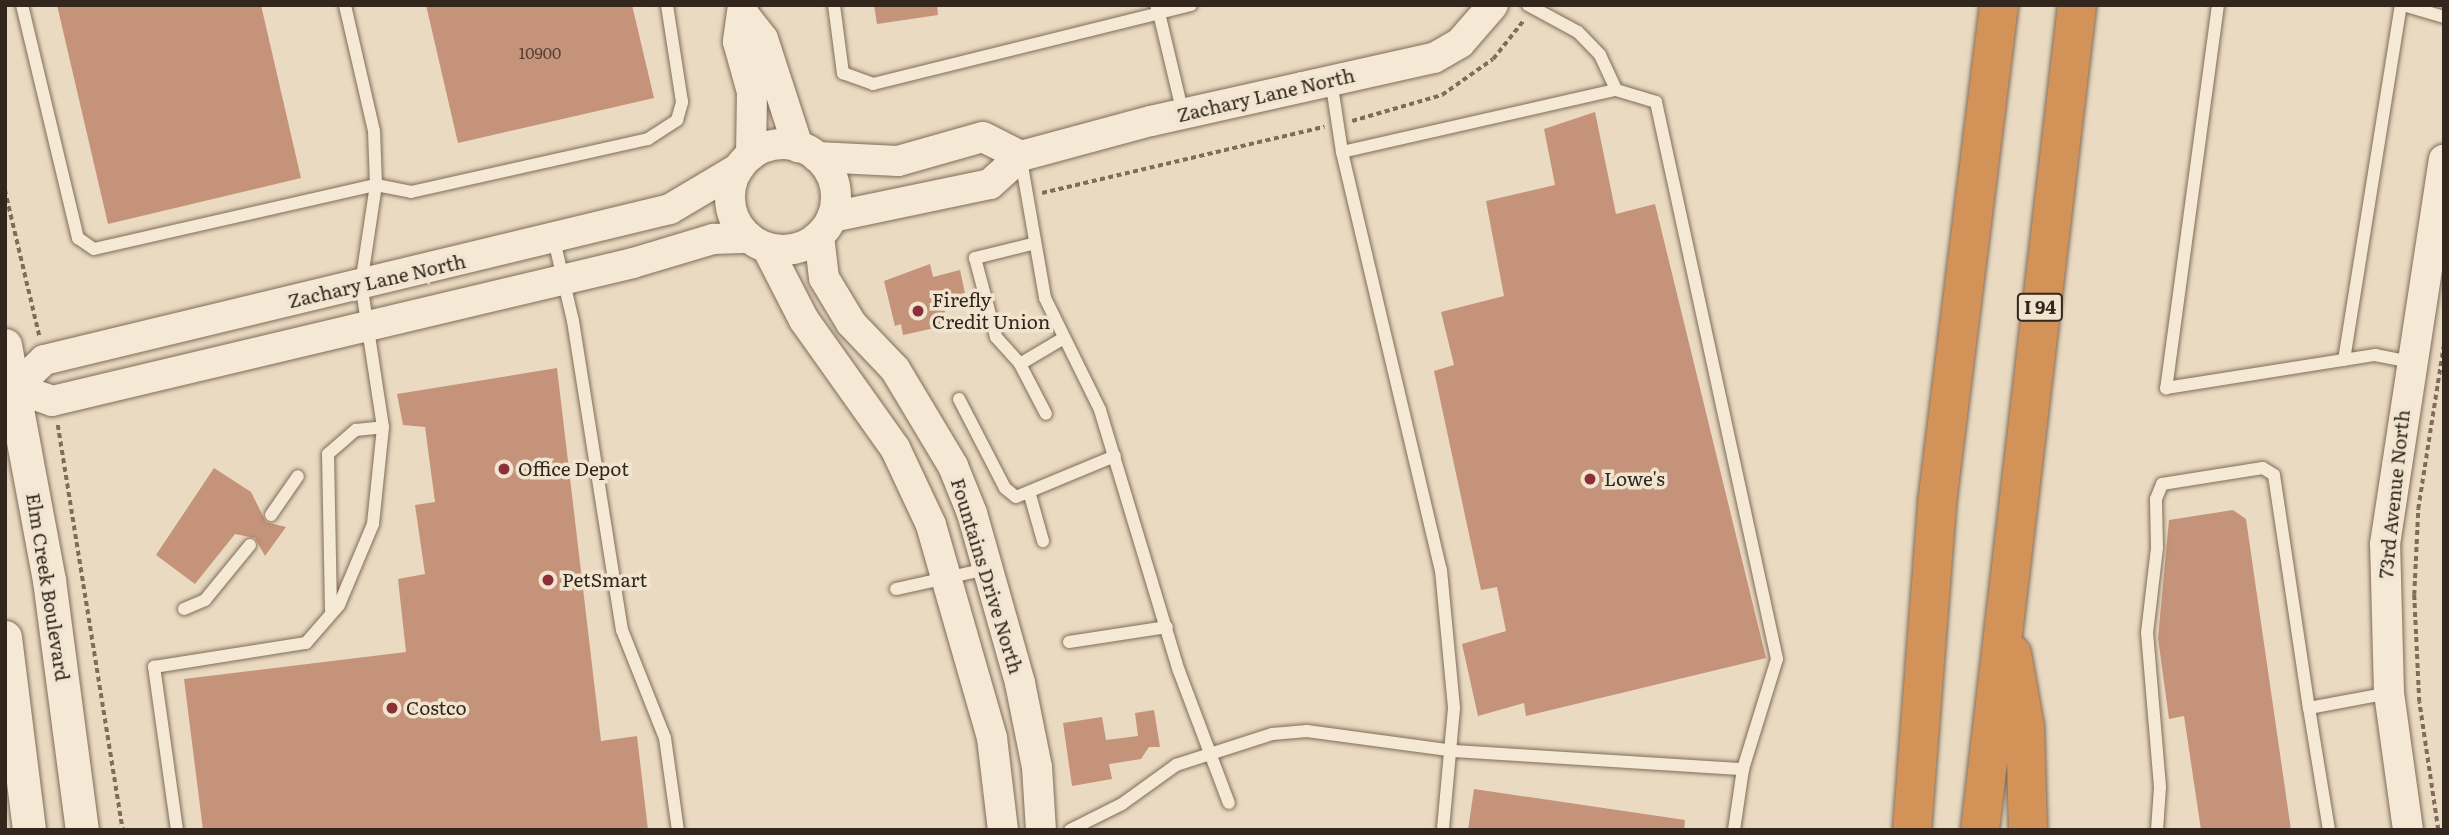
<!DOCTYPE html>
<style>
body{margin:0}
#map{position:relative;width:2449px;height:835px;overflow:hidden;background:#e9dac1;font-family:Literata,serif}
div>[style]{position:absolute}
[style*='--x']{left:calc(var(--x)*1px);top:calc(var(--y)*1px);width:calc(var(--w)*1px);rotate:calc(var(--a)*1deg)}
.building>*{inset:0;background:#c5937a}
.path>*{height:3.5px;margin-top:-1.75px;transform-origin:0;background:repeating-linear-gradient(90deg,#816c5a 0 5px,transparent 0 8.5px)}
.roads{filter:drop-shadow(0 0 2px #816c5a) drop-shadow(0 0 2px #816c5a)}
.service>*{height:12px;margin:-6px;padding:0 6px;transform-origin:6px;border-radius:6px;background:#f5e8d4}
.tertiary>*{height:30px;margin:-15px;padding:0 15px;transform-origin:15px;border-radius:15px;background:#f5e8d4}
.tertiary>.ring{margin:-15px;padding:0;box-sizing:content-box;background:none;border:30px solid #f5e8d4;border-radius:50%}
.secondary>*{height:33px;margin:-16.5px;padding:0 16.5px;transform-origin:16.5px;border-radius:16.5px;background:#f5e8d4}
.motorway>*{height:38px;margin:-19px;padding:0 19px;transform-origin:19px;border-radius:19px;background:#d39258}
.dots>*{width:19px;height:19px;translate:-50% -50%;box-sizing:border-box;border:4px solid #f2e5d0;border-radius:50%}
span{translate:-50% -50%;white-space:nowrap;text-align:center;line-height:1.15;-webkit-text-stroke:7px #f2e5d0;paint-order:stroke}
.number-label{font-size:16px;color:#574134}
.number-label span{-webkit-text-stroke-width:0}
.shield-label span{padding:2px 5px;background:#f2e5d0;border:2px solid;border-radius:5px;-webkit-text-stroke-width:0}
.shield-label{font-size:18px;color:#32261d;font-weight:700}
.street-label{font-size:19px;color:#32261d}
.poi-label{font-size:19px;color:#32261d}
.left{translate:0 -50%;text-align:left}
.frame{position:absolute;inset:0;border:7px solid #32261d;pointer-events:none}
</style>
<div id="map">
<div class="building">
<div style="clip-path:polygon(57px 5px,261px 5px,301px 178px,108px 224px)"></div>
<div style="clip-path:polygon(426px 5px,632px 5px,654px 98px,458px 143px)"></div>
<div style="clip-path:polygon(874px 5px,937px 5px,938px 15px,877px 24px)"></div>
<div style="clip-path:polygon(1595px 112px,1616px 214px,1655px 204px,1766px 658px,1526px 716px,1524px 703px,1478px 716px,1462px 644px,1506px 631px,1497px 587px,1481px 590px,1434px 371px,1454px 365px,1441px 312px,1504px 296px,1486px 201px,1555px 185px,1544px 129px)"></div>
<div style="clip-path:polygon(930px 264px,933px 277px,960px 270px,965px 293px,942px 298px,948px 325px,903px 335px,901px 324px,895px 326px,884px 281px)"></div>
<div style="clip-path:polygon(557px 368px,601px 741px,637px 736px,648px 830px,203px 830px,184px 679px,406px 652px,398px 579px,425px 574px,415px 505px,435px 502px,425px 427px,403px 425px,397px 394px)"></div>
<div style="clip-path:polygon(214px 468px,251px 492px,266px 522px,286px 527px,265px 556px,255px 538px,235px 534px,195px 584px,156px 555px)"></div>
<div style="clip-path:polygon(2233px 510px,2246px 519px,2291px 830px,2201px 830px,2184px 716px,2169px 719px,2158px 638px,2169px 520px)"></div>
<div style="clip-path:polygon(1154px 710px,1160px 747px,1149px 747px,1141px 759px,1109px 764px,1112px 779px,1072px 786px,1063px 723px,1102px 717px,1106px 740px,1138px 736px,1135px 713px)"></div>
<div style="clip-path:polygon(1474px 789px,1685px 820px,1684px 830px,1468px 830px)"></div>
</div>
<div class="path">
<div style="--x:1352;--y:121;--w:94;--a:-16.1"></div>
<div style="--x:1442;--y:95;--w:62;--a:-35.2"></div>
<div style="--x:1493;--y:59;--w:50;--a:-51.5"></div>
<div style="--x:5;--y:190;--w:152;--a:76.7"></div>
<div style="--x:1042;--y:193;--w:290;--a:-13.2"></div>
<div style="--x:58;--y:425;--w:410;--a:80.9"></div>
<div style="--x:2438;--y:830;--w:129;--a:-98.4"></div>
<div style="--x:2419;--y:702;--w:107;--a:-92.7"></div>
<div style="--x:2414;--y:595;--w:86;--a:-87.3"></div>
<div style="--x:2418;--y:509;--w:168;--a:-81.1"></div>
</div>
<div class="roads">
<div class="service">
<div style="--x:22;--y:5;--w:240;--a:76.5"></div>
<div style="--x:78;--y:238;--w:19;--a:35"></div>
<div style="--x:94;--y:249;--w:289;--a:-12.8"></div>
<div style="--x:376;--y:185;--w:36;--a:11"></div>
<div style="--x:411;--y:192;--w:243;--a:-12.6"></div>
<div style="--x:648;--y:139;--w:35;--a:-33"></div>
<div style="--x:677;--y:120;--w:19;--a:-74"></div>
<div style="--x:682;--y:102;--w:98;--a:-98.8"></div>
<div style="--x:834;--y:5;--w:69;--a:82.5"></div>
<div style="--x:843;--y:73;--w:32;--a:20"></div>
<div style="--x:873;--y:84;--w:295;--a:-13.9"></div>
<div style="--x:1159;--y:13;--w:104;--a:76.6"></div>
<div style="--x:1156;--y:5;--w:9;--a:69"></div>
<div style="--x:1159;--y:13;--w:33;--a:-14"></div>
<div style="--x:1528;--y:5;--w:57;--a:28.4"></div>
<div style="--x:1578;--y:32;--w:32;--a:46"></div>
<div style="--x:1600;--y:55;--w:38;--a:65"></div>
<div style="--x:2218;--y:5;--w:387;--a:97.7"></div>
<div style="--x:2166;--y:388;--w:212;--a:-9"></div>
<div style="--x:2375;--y:355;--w:36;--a:11"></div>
<div style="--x:2403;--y:5;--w:43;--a:16.3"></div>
<div style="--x:1331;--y:80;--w:73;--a:81.3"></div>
<div style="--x:1342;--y:152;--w:430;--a:76.7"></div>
<div style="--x:1441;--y:570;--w:139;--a:84.6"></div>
<div style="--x:1454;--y:708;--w:122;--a:95.2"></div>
<div style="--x:1342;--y:152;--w:281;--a:-12.8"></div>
<div style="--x:1616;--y:90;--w:42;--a:16.7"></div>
<div style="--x:1656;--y:102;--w:570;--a:77.74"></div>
<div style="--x:1777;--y:659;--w:115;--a:107.2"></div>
<div style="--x:1743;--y:769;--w:62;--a:98.4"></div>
<div style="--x:1021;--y:160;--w:140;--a:80.1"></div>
<div style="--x:1045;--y:298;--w:125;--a:63.8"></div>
<div style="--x:1100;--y:410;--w:273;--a:73.2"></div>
<div style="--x:1179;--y:671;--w:141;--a:69.3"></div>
<div style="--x:554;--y:240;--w:83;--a:76.8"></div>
<div style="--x:573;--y:321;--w:313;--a:81"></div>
<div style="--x:622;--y:630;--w:116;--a:68.3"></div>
<div style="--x:665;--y:738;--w:93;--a:82"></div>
<div style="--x:1032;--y:244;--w:59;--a:166.2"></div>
<div style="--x:975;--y:258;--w:82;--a:75.1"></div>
<div style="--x:996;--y:337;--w:36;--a:48"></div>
<div style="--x:1020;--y:364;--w:56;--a:62.5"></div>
<div style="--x:2344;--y:360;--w:360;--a:-80.9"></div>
<div style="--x:1020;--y:364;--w:51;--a:-30.6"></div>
<div style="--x:959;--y:399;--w:100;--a:62.7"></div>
<div style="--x:1005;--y:488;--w:14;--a:39"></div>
<div style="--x:1016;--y:497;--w:107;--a:-22.5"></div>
<div style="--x:1030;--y:495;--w:48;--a:74.2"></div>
<div style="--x:271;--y:515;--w:47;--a:-55.3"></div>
<div style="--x:896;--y:589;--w:92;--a:-12.5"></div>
<div style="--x:184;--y:609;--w:23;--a:-23"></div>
<div style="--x:205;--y:600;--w:71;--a:-50.7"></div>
<div style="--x:331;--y:610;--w:156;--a:-91.1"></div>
<div style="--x:328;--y:454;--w:37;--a:-41"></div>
<div style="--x:356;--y:430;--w:27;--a:-6"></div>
<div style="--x:1069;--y:642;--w:99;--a:-8.7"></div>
<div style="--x:177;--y:830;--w:165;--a:-98"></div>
<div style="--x:154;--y:667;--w:154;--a:-9"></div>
<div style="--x:306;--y:643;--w:50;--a:-49"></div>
<div style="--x:339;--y:605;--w:88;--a:-67.2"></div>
<div style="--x:373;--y:524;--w:98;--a:-84.1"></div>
<div style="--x:383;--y:427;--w:145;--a:-98.7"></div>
<div style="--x:361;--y:284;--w:100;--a:-81.4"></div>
<div style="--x:376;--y:185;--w:54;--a:-92.1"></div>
<div style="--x:374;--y:131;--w:129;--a:-103"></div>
<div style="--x:1070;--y:830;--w:58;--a:-26.6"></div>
<div style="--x:1122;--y:804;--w:67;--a:-35.8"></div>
<div style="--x:1176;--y:765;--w:101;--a:-17.9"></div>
<div style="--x:1272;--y:734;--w:35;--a:-5"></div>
<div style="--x:1307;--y:731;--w:148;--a:7.7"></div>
<div style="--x:1454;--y:751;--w:290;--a:3.6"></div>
<div style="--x:2157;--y:830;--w:43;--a:-86"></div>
<div style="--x:2160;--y:787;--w:155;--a:-94.8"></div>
<div style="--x:2147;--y:633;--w:86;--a:-83.3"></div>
<div style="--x:2157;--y:548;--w:49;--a:-91.2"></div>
<div style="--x:2156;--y:499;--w:16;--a:-68"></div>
<div style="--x:2162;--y:484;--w:102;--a:-9"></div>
<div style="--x:2263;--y:468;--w:13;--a:32"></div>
<div style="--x:2274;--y:475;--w:236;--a:81.5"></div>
<div style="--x:2329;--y:830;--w:124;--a:-99.3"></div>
<div style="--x:2309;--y:708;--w:81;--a:-10.6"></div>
</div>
<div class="tertiary">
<div style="--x:743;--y:5;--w:37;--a:98"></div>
<div style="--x:738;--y:42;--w:52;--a:74.4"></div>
<div style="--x:752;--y:92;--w:63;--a:90.9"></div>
<div style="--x:745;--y:16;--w:29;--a:52"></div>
<div style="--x:763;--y:39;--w:114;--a:72"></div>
<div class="ring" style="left:730px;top:144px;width:76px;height:76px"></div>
<div style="--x:817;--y:157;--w:81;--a:2.8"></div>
<div style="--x:898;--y:161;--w:88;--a:-15.8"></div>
<div style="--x:983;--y:137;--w:42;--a:26.6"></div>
<div style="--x:832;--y:217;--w:161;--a:-11.8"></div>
<div style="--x:990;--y:184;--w:42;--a:-42.1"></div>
<div style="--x:1021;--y:156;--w:135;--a:-15.1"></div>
<div style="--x:1151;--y:121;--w:290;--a:-12.6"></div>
<div style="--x:1434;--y:58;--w:30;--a:-30"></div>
<div style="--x:1460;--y:43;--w:50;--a:-49"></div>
<div style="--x:819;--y:236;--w:42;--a:83.2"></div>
<div style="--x:824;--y:278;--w:52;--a:59"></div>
<div style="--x:851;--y:323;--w:64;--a:46.3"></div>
<div style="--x:895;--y:369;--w:113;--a:59.1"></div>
<div style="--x:953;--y:466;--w:51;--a:68"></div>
<div style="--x:972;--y:513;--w:177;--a:74.2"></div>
<div style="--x:1020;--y:683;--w:86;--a:78.6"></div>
<div style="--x:1037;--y:767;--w:63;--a:86.4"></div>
<div style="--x:767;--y:248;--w:81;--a:62.8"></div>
<div style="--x:804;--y:320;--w:157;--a:54.6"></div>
<div style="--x:895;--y:448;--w:85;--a:64.9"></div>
<div style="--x:931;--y:525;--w:222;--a:74"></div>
<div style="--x:992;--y:738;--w:93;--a:83.2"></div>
<div style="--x:15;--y:388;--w:39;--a:19"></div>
<div style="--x:52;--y:401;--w:597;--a:-13.36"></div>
<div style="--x:633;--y:263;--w:84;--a:-16.7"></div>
<div style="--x:713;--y:239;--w:36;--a:-2"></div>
<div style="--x:5;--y:390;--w:10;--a:-11"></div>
<div style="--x:15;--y:388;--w:40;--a:-44"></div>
<div style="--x:44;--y:360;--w:644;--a:-13.56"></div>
<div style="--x:670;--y:209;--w:80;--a:-30.7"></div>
<div style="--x:2408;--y:830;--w:138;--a:-97.9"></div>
<div style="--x:2389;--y:693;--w:149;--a:-91.5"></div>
<div style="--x:2385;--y:544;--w:389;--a:-81.3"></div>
</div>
<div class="secondary">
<div style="--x:5;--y:345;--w:239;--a:79.4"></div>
<div style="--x:49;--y:580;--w:252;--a:82.5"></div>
<div style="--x:5;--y:637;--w:194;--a:82.9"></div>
</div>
<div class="motorway">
<div style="--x:2012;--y:654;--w:75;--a:80"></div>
<div style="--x:2025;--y:728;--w:102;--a:88.3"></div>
<div style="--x:1912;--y:830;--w:328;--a:-85.6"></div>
<div style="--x:1937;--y:503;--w:502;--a:-82.9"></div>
<div style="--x:1980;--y:830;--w:831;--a:-83.29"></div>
</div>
</div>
<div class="dots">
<div style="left:918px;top:311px;background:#8b3039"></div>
<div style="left:504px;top:469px;background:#8b3039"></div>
<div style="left:1590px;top:479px;background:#8b3039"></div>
<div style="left:548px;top:580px;background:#8b3039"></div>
<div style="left:392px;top:708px;background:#8b3039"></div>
</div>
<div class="number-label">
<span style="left:540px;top:52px">10900</span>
</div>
<div class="shield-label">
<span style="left:2040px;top:307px">I 94</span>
</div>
<div class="street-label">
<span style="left:1266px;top:95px;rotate:-13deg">Zachary Lane North</span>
<span style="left:377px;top:281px;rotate:-13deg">Zachary Lane North</span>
<span style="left:2394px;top:494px;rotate:-84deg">73rd Avenue North</span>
<span style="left:987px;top:576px;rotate:73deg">Fountains Drive North</span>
<span style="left:48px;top:587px;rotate:81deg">Elm Creek Boulevard</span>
</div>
<div class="poi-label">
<span class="left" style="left:932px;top:311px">Firefly<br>Credit Union</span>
<span class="left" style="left:518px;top:469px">Office Depot</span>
<span class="left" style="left:1604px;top:479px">Lowe's</span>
<span class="left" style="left:562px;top:580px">PetSmart</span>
<span class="left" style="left:406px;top:708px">Costco</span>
</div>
<div class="frame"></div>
</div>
